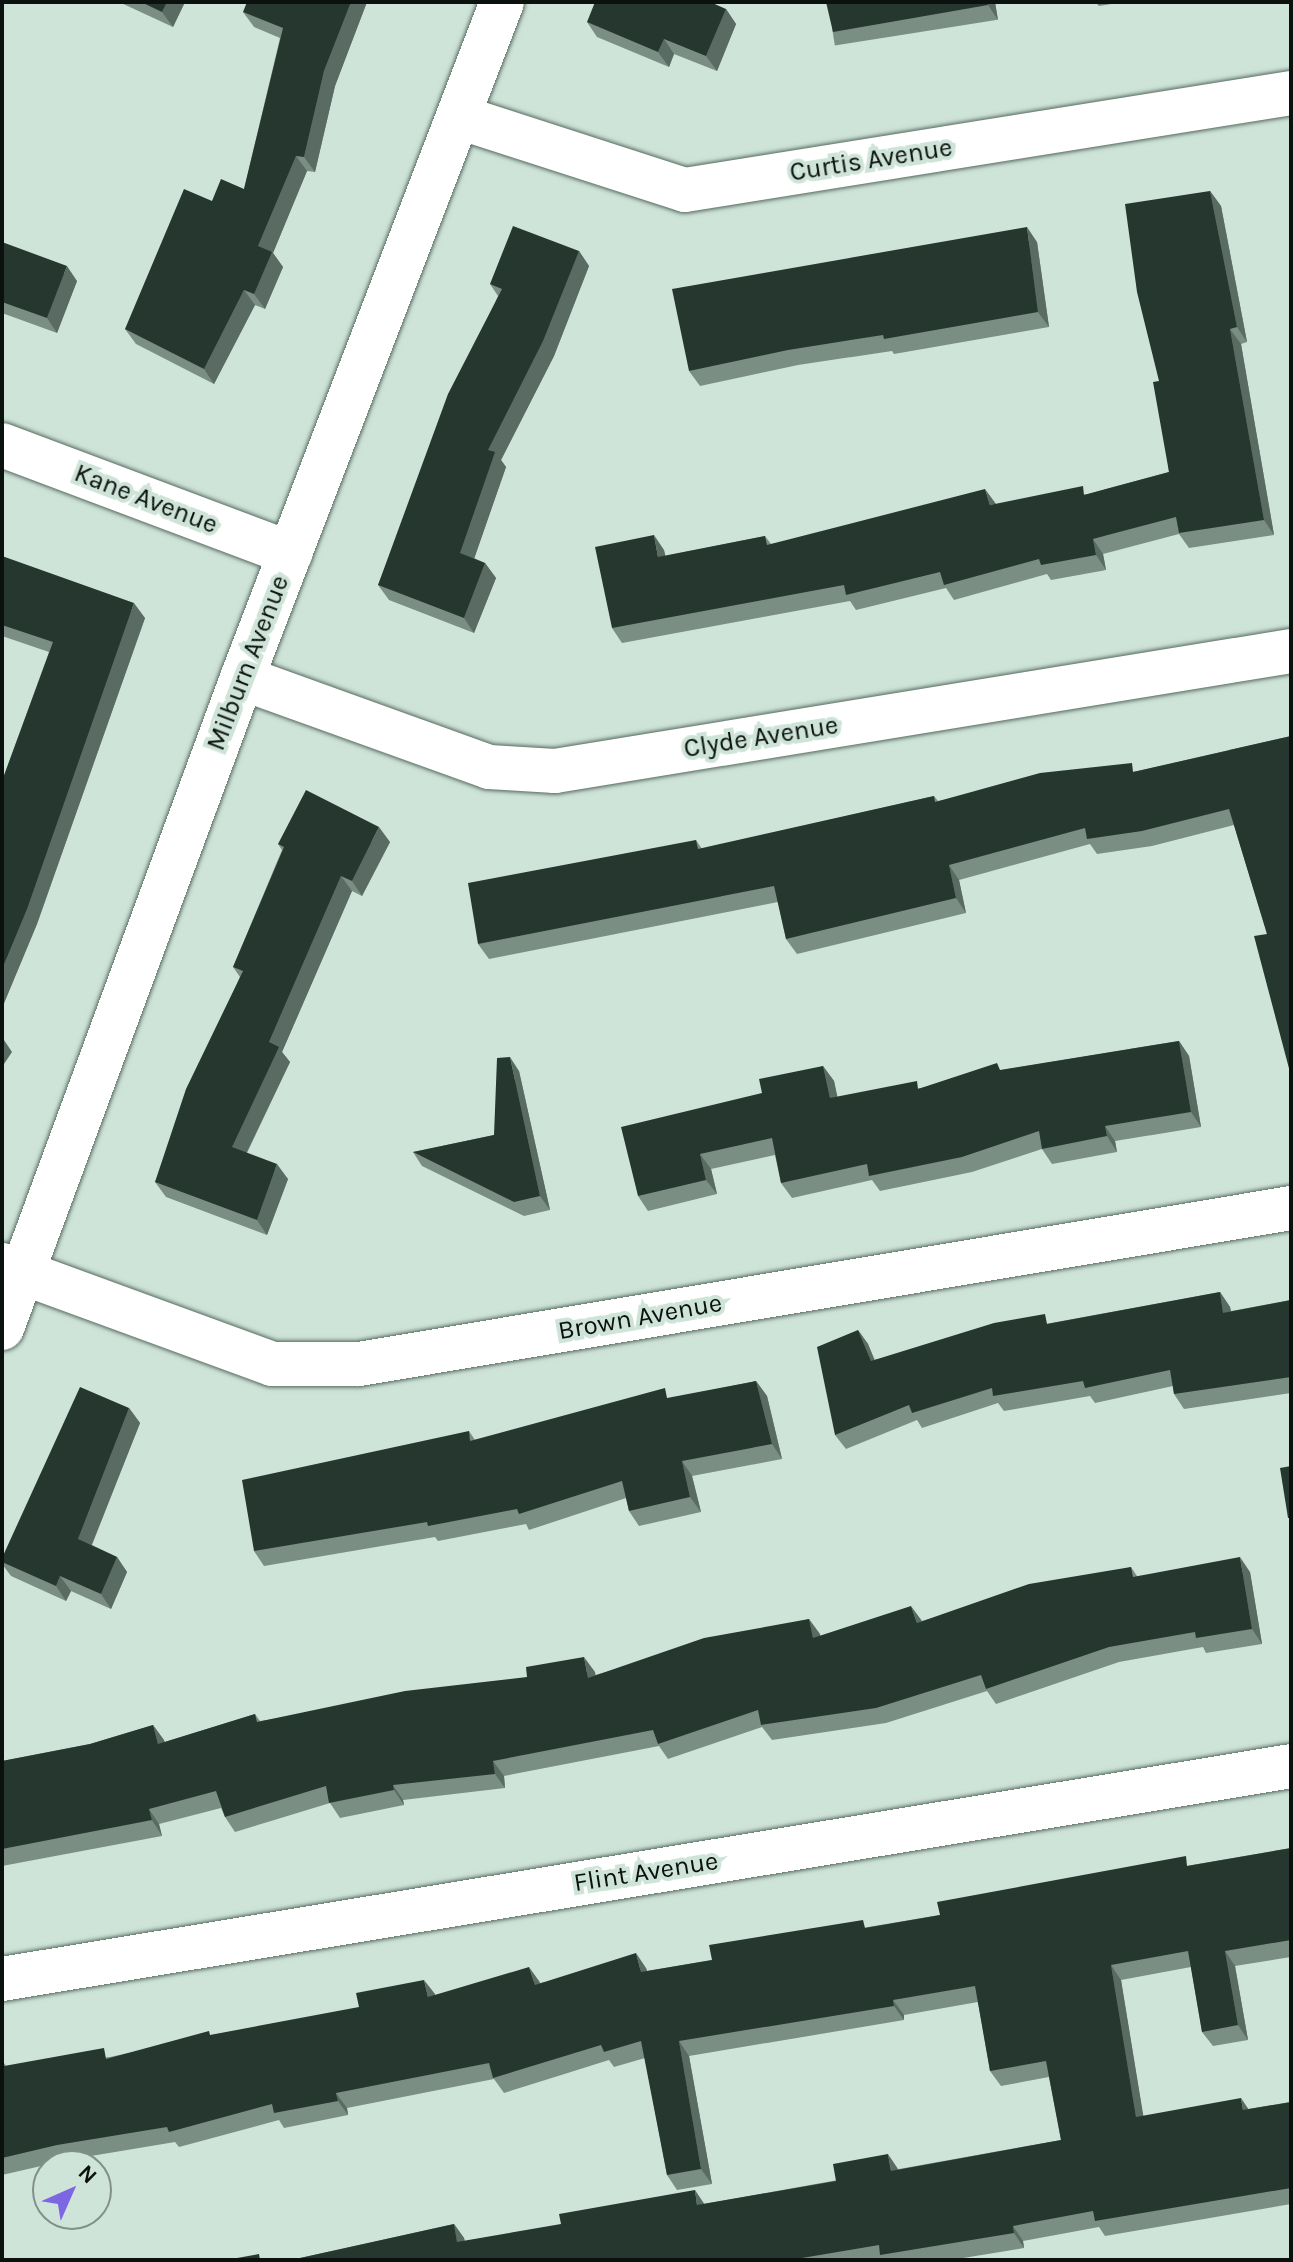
<!DOCTYPE html>
<style>
body{margin:0}
#map{position:relative;width:1293px;height:2262px;overflow:hidden;background:#cfe4d9;font-family:Karla,sans-serif}
div>[style]{position:absolute}
[style*='--x']{left:calc(var(--x)*1px);top:calc(var(--y)*1px);width:calc(var(--w)*1px);rotate:calc(var(--a)*1deg)}
.roads{filter:drop-shadow(0 0 2px #576a60) drop-shadow(0 0 2px #576a60)}
.street>*{height:44px;margin:-22px;padding:0 22px;transform-origin:22px;border-radius:22px;background:#fff}
.secondary>*{height:44px;margin:-22px;padding:0 22px;transform-origin:22px;border-radius:22px;background:#fff}
.wall>*{inset:0;background:#7a8e84;transform-origin:0 0}
.shaded-wall>*{inset:0;background:#596b62}
.building>*{inset:0;background:#26372f}
span{translate:-50% -50%;white-space:nowrap;text-align:center;line-height:1.15;-webkit-text-stroke:8px #cfe4d9;paint-order:stroke}
.street-label{font-size:26px;color:#0a110e}
.frame{position:absolute;inset:0;border:4px solid #0a110e;pointer-events:none}
.north{position:absolute;left:32px;top:2150px;width:80px;height:80px;box-sizing:border-box;background:#cfe4d9;border:2px solid #809088;border-radius:50%;rotate:45deg;font-size:22px;font-weight:700;line-height:32px;text-align:center;color:#0a110e}
.north::after{content:'';display:block;margin:auto;width:28px;height:36px;background:#7c66e1;clip-path:polygon(50% 0,100% 100%,50% 72%,0 100%)}
</style>
<div id="map">
<div class="roads">
<div class="street">
<div style="--x:459;--y:117;--w:237;--a:17.9"></div>
<div style="--x:685;--y:190;--w:614;--a:-9.09"></div>
<div style="--x:2;--y:445;--w:308;--a:20.6"></div>
<div style="--x:242;--y:678;--w:263;--a:19.8"></div>
<div style="--x:489;--y:767;--w:66;--a:3.5"></div>
<div style="--x:555;--y:771;--w:746;--a:-9.26"></div>
<div style="--x:2;--y:1265;--w:288;--a:20.1"></div>
<div style="--x:272;--y:1364;--w:87;--a:0"></div>
<div style="--x:359;--y:1364;--w:945;--a:-9.5"></div>
<div style="--x:2;--y:1979;--w:1306;--a:-9.38"></div>
</div>
<div class="secondary">
<div style="--x:2;--y:1328;--w:693;--a:-69.73"></div>
<div style="--x:242;--y:678;--w:724;--a:-68.96"></div>
</div>
</div>
<div class="wall">
<div style="clip-path:polygon(119px 2px,185px 2px,173px 27px)"></div>
<div style="clip-path:polygon(367px 2px,335px 86px,315px 172px,307px 171px,273px 253px,283px 267px,265px 309px,255px 305px,214px 384px,136px 344px,125px 329px,212px 201px,244px 189px,280px 38px,254px 27px,243px 12px)"></div>
<div style="left:995px;top:2px;width:18px;height:165px;rotate:81deg"></div>
<div style="clip-path:polygon(1095px 2px,1124px 2px,1099px 6px)"></div>
<div style="clip-path:polygon(726px 9px,736px 24px,717px 71px,674px 54px,669px 67px,597px 37px,587px 22px)"></div>
<div style="clip-path:polygon(1210px 191px,1221px 206px,1247px 342px,1241px 344px,1274px 535px,1189px 548px,1179px 534px,1103px 554px,1106px 570px,1051px 580px,1047px 574px,954px 600px,946px 588px,856px 610px,850px 601px,622px 643px,612px 628px,664px 550px,665px 556px,765px 536px,771px 544px,996px 504px,1088px 494px,1169px 472px,1159px 381px)"></div>
<div style="clip-path:polygon(2px 242px,77px 281px,57px 333px,2px 313px)"></div>
<div style="clip-path:polygon(1037px 242px,1049px 327px,894px 354px,892px 351px,798px 365px,700px 386px,689px 371px)"></div>
<div style="clip-path:polygon(579px 251px,589px 266px,554px 356px,501px 460px,506px 467px,474px 558px,485px 563px,496px 578px,474px 633px,389px 600px,378px 585px,498px 296px,490px 284px)"></div>
<div style="clip-path:polygon(2px 556px,145px 618px,37px 924px,2px 1008px,2px 781px,49px 652px,2px 636px)"></div>
<div style="clip-path:polygon(1291px 736px,1267px 934px,1234px 825px,1152px 846px,1097px 854px,1090px 844px,959px 880px,966px 913px,797px 954px,786px 939px,778px 902px,489px 959px,478px 944px,696px 840px,702px 849px,934px 796px,938px 801px,1138px 771px)"></div>
<div style="clip-path:polygon(390px 842px,362px 896px,352px 891px,282px 1052px,290px 1062px,247px 1153px,288px 1179px,267px 1235px,166px 1197px,155px 1182px,240px 977px,233px 967px,282px 850px,278px 844px)"></div>
<div style="clip-path:polygon(1179px 1041px,1189px 1056px,1201px 1127px,1115px 1141px,1117px 1152px,1052px 1164px,1042px 1149px,972px 1172px,880px 1191px,872px 1180px,792px 1198px,781px 1183px,775px 1155px,711px 1169px,717px 1194px,648px 1211px,638px 1196px,762px 1093px,823px 1066px,834px 1081px,837px 1097px,921px 1088px,1002px 1070px)"></div>
<div style="clip-path:polygon(519px 1071px,550px 1210px,524px 1216px,422px 1166px,413px 1152px,494px 1135px)"></div>
<div style="clip-path:polygon(1220px 1292px,1230px 1307px,1231px 1311px,1291px 1300px,1291px 1393px,1184px 1409px,1174px 1394px,1173px 1386px,1095px 1403px,1090px 1396px,1004px 1411px,998px 1403px,922px 1428px,917px 1420px,846px 1449px,835px 1435px,858px 1330px,868px 1344px,874px 1360px,1051px 1323px)"></div>
<div style="clip-path:polygon(756px 1381px,767px 1396px,782px 1459px,692px 1476px,701px 1512px,639px 1526px,629px 1511px,626px 1498px,529px 1530px,526px 1524px,438px 1541px,435px 1537px,264px 1566px,254px 1551px,469px 1431px,475px 1440px,671px 1398px)"></div>
<div style="clip-path:polygon(129px 1408px,140px 1423px,92px 1545px,117px 1557px,127px 1572px,111px 1609px,71px 1591px,66px 1601px,11px 1576px,2px 1564px,2px 1558px)"></div>
<div style="clip-path:polygon(1131px 1567px,1137px 1576px,1250px 1572px,1262px 1644px,1206px 1653px,1203px 1647px,1119px 1662px,996px 1704px,987px 1691px,886px 1723px,772px 1740px,762px 1727px,668px 1759px,659px 1746px,504px 1776px,505px 1788px,403px 1800px,404px 1805px,340px 1818px,330px 1803px,235px 1832px,225px 1817px,221px 1808px,159px 1824px,162px 1836px,2px 1866px,2px 1761px,90px 1744px,153px 1725px,165px 1742px,255px 1714px,260px 1721px,595px 1672px,595px 1675px,809px 1619px,820px 1636px,922px 1621px)"></div>
<div style="clip-path:polygon(1291px 1848px,1291px 1957px,1235px 1966px,1248px 2040px,1213px 2046px,1202px 2032px,1191px 1967px,1121px 1980px,1143px 2116px,1248px 2109px,1291px 2102px,1291px 2204px,1105px 2236px,1099px 2227px,1023px 2241px,1024px 2248px,951px 2260px,291px 2260px,454px 2224px,464px 2238px,465px 2241px,704px 2204px,1061px 2140px,1049px 2077px,1001px 2086px,990px 2071px,978px 2002px,904px 2015px,904px 2020px,689px 2056px,712px 2184px,677px 2190px,667px 2175px,645px 2058px,614px 2067px,609px 2060px,504px 2093px,494px 2079px,347px 2108px,348px 2115px,284px 2128px,279px 2120px,179px 2147px,175px 2142px,67px 2160px,2px 2175px,2px 2060px,6px 2066px,110px 2057px,212px 2035px,435px 1995px,539px 1981px,540px 1983px,646px 1968px,647px 1971px,712px 1960px,868px 1927px,940px 1915px,1192px 1865px)"></div>
</div>
<div class="shaded-wall">
<div style="clip-path:polygon(167px 2px,185px 2px,173px 27px,162px 12px)"></div>
<div style="clip-path:polygon(351px 2px,367px 2px,335px 86px,315px 172px,304px 157px,324px 71px)"></div>
<div style="clip-path:polygon(987px 2px,995px 2px,998px 20px,988px 5px)"></div>
<div style="clip-path:polygon(726px 9px,736px 24px,717px 71px,706px 56px)"></div>
<div style="clip-path:polygon(664px 39px,674px 54px,669px 67px,658px 52px)"></div>
<div style="clip-path:polygon(296px 156px,307px 171px,273px 253px,283px 267px,265px 309px,254px 294px,258px 246px)"></div>
<div style="clip-path:polygon(1210px 191px,1221px 206px,1247px 342px,1237px 327px)"></div>
<div style="clip-path:polygon(1027px 227px,1037px 242px,1049px 327px,1038px 312px)"></div>
<div style="clip-path:polygon(579px 251px,589px 266px,554px 356px,501px 460px,506px 467px,471px 568px,460px 553px,488px 450px)"></div>
<div style="clip-path:polygon(67px 266px,77px 281px,57px 333px,47px 318px)"></div>
<div style="clip-path:polygon(244px 290px,255px 305px,214px 384px,204px 369px)"></div>
<div style="clip-path:polygon(1230px 329px,1241px 344px,1274px 535px,1264px 520px)"></div>
<div style="clip-path:polygon(985px 489px,996px 504px,990px 505px)"></div>
<div style="clip-path:polygon(654px 535px,664px 550px,669px 572px,658px 557px)"></div>
<div style="clip-path:polygon(1093px 539px,1103px 554px,1106px 570px,1096px 555px)"></div>
<div style="clip-path:polygon(485px 563px,496px 578px,474px 633px,464px 618px)"></div>
<div style="clip-path:polygon(134px 603px,145px 618px,37px 924px,2px 1008px,2px 969px)"></div>
<div style="clip-path:polygon(379px 827px,390px 842px,362px 896px,352px 881px)"></div>
<div style="clip-path:polygon(949px 865px,959px 880px,966px 913px,956px 898px)"></div>
<div style="clip-path:polygon(341px 876px,352px 891px,282px 1052px,290px 1062px,242px 1162px,232px 1147px,269px 1042px)"></div>
<div style="clip-path:polygon(2px 1037px,12px 1052px,2px 1067px)"></div>
<div style="clip-path:polygon(1179px 1041px,1189px 1056px,1201px 1127px,1191px 1112px)"></div>
<div style="clip-path:polygon(510px 1057px,519px 1071px,550px 1210px,540px 1196px)"></div>
<div style="clip-path:polygon(823px 1066px,834px 1081px,841px 1113px,830px 1098px)"></div>
<div style="clip-path:polygon(1105px 1126px,1115px 1141px,1117px 1152px,1107px 1136px)"></div>
<div style="clip-path:polygon(700px 1154px,711px 1169px,717px 1194px,706px 1180px)"></div>
<div style="clip-path:polygon(277px 1164px,288px 1179px,267px 1235px,257px 1220px)"></div>
<div style="clip-path:polygon(1220px 1292px,1230px 1307px,1234px 1327px,1223px 1313px)"></div>
<div style="clip-path:polygon(858px 1330px,868px 1344px,881px 1375px,871px 1361px)"></div>
<div style="clip-path:polygon(756px 1381px,767px 1396px,782px 1459px,772px 1444px)"></div>
<div style="clip-path:polygon(129px 1408px,140px 1423px,88px 1554px,78px 1539px)"></div>
<div style="clip-path:polygon(682px 1461px,692px 1476px,701px 1512px,690px 1497px)"></div>
<div style="clip-path:polygon(117px 1557px,127px 1572px,111px 1609px,101px 1594px)"></div>
<div style="clip-path:polygon(1240px 1557px,1250px 1572px,1262px 1644px,1252px 1629px)"></div>
<div style="clip-path:polygon(60px 1576px,71px 1591px,66px 1601px,56px 1586px)"></div>
<div style="clip-path:polygon(911px 1606px,922px 1621px,917px 1623px)"></div>
<div style="clip-path:polygon(809px 1619px,820px 1634px,823px 1653px,813px 1638px)"></div>
<div style="clip-path:polygon(584px 1657px,595px 1672px,599px 1693px,588px 1678px)"></div>
<div style="clip-path:polygon(153px 1725px,164px 1740px,169px 1759px,158px 1744px)"></div>
<div style="clip-path:polygon(493px 1761px,504px 1776px,505px 1788px,495px 1774px)"></div>
<div style="clip-path:polygon(393px 1785px,403px 1800px,404px 1805px,394px 1790px)"></div>
<div style="clip-path:polygon(149px 1809px,159px 1824px,162px 1836px,152px 1820px)"></div>
<div style="clip-path:polygon(1225px 1951px,1235px 1966px,1248px 2040px,1238px 2025px)"></div>
<div style="clip-path:polygon(636px 1953px,646px 1968px,652px 1986px,641px 1972px)"></div>
<div style="clip-path:polygon(1111px 1965px,1121px 1980px,1146px 2132px,1136px 2117px)"></div>
<div style="clip-path:polygon(529px 1967px,539px 1981px,545px 1999px,535px 1985px)"></div>
<div style="clip-path:polygon(424px 1980px,435px 1994px,438px 2012px,428px 1997px)"></div>
<div style="clip-path:polygon(893px 2000px,904px 2015px,904px 2020px,894px 2006px)"></div>
<div style="clip-path:polygon(679px 2041px,689px 2056px,712px 2184px,701px 2169px)"></div>
<div style="clip-path:polygon(336px 2093px,347px 2108px,348px 2115px,338px 2101px)"></div>
<div style="clip-path:polygon(1241px 2098px,1251px 2113px,1243px 2110px)"></div>
<div style="clip-path:polygon(888px 2154px,898px 2169px,901px 2186px,891px 2171px)"></div>
<div style="clip-path:polygon(695px 2190px,705px 2205px,697px 2205px)"></div>
<div style="clip-path:polygon(454px 2224px,464px 2238px,467px 2257px,457px 2242px)"></div>
<div style="clip-path:polygon(1013px 2226px,1023px 2241px,1024px 2248px,1014px 2233px)"></div>
</div>
<div class="building">
<div style="clip-path:polygon(141px 2px,167px 2px,162px 12px)"></div>
<div style="clip-path:polygon(247px 2px,351px 2px,324px 71px,304px 157px,296px 156px,258px 246px,272px 252px,254px 294px,244px 290px,204px 369px,125px 329px,184px 189px,212px 201px,221px 179px,244px 189px,283px 28px,243px 12px)"></div>
<div style="clip-path:polygon(595px 2px,710px 2px,726px 9px,706px 56px,664px 39px,658px 52px,587px 22px)"></div>
<div style="clip-path:polygon(826px 2px,987px 2px,988px 5px,833px 32px)"></div>
<div style="clip-path:polygon(1210px 191px,1237px 327px,1230px 329px,1264px 520px,1179px 533px,1176px 517px,1093px 539px,1096px 555px,1041px 565px,1039px 559px,944px 585px,940px 572px,846px 595px,844px 585px,612px 628px,595px 547px,654px 535px,658px 557px,765px 536px,767px 545px,985px 489px,990px 505px,1083px 486px,1084px 495px,1169px 472px,1153px 382px,1159px 381px,1137px 292px,1125px 204px)"></div>
<div style="clip-path:polygon(513px 226px,579px 251px,543px 341px,488px 450px,495px 452px,460px 553px,485px 563px,464px 618px,378px 585px,448px 394px,502px 289px,490px 284px)"></div>
<div style="clip-path:polygon(1027px 227px,1038px 312px,884px 339px,883px 335px,788px 350px,689px 371px,672px 289px)"></div>
<div style="clip-path:polygon(2px 242px,67px 266px,47px 318px,2px 302px)"></div>
<div style="clip-path:polygon(2px 556px,134px 603px,27px 909px,2px 969px,2px 781px,53px 642px,2px 625px)"></div>
<div style="clip-path:polygon(1291px 736px,1291px 1076px,1254px 936px,1267px 934px,1229px 809px,1142px 831px,1087px 839px,1085px 828px,949px 865px,956px 898px,786px 939px,774px 886px,478px 944px,468px 883px,696px 840px,698px 849px,934px 796px,935px 802px,1040px 773px,1132px 763px,1133px 772px)"></div>
<div style="clip-path:polygon(306px 790px,379px 827px,352px 881px,341px 876px,269px 1042px,279px 1047px,232px 1147px,277px 1164px,257px 1220px,155px 1182px,186px 1089px,243px 971px,233px 967px,284px 847px,278px 844px)"></div>
<div style="clip-path:polygon(1179px 1041px,1191px 1112px,1105px 1126px,1107px 1136px,1042px 1149px,1039px 1131px,962px 1157px,869px 1176px,867px 1164px,781px 1183px,772px 1138px,700px 1154px,706px 1180px,638px 1196px,621px 1127px,762px 1093px,759px 1079px,823px 1066px,830px 1098px,917px 1081px,918px 1089px,997px 1063px,1000px 1070px)"></div>
<div style="clip-path:polygon(510px 1057px,540px 1196px,514px 1202px,413px 1152px,494px 1135px,497px 1058px)"></div>
<div style="clip-path:polygon(1220px 1292px,1223px 1313px,1291px 1300px,1291px 1377px,1174px 1394px,1170px 1370px,1085px 1388px,1083px 1381px,993px 1396px,992px 1388px,912px 1413px,909px 1405px,835px 1435px,817px 1347px,858px 1330px,871px 1361px,994px 1323px,1045px 1314px,1047px 1324px)"></div>
<div style="clip-path:polygon(756px 1381px,772px 1444px,682px 1461px,690px 1497px,629px 1511px,622px 1481px,519px 1514px,517px 1509px,428px 1526px,427px 1522px,254px 1551px,242px 1480px,469px 1431px,470px 1441px,665px 1388px,667px 1398px)"></div>
<div style="clip-path:polygon(80px 1387px,129px 1408px,78px 1539px,117px 1557px,101px 1594px,60px 1576px,56px 1586px,2px 1562px,2px 1558px)"></div>
<div style="clip-path:polygon(1291px 1466px,1291px 1518px,1288px 1518px,1280px 1468px)"></div>
<div style="clip-path:polygon(1240px 1557px,1252px 1629px,1196px 1638px,1195px 1632px,1109px 1647px,986px 1689px,981px 1675px,876px 1708px,761px 1725px,758px 1710px,658px 1744px,653px 1730px,493px 1761px,495px 1774px,393px 1785px,394px 1790px,329px 1803px,326px 1786px,225px 1817px,216px 1791px,149px 1809px,152px 1820px,2px 1849px,2px 1761px,90px 1744px,153px 1725px,158px 1744px,255px 1714px,257px 1722px,405px 1691px,527px 1677px,526px 1667px,584px 1657px,588px 1678px,704px 1638px,809px 1619px,813px 1638px,911px 1606px,917px 1623px,1029px 1584px,1131px 1567px,1133px 1577px)"></div>
<div style="clip-path:polygon(1291px 1848px,1291px 1940px,1225px 1951px,1238px 2025px,1202px 2032px,1188px 1951px,1111px 1965px,1136px 2117px,1241px 2098px,1243px 2110px,1291px 2102px,1291px 2188px,1095px 2221px,1093px 2211px,1013px 2226px,1014px 2233px,880px 2255px,879px 2245px,796px 2259px,796px 2260px,291px 2260px,454px 2224px,457px 2242px,561px 2224px,559px 2214px,695px 2190px,697px 2205px,836px 2181px,833px 2164px,888px 2154px,891px 2171px,1061px 2140px,1046px 2061px,990px 2071px,975px 1986px,893px 2000px,894px 2006px,679px 2041px,701px 2169px,667px 2175px,641px 2041px,604px 2052px,601px 2045px,493px 2078px,489px 2063px,336px 2093px,338px 2101px,274px 2113px,272px 2104px,169px 2132px,167px 2127px,57px 2145px,2px 2158px,2px 2060px,4px 2066px,104px 2048px,106px 2059px,209px 2031px,210px 2035px,359px 2007px,356px 1993px,424px 1980px,428px 1997px,529px 1967px,535px 1985px,636px 1953px,641px 1972px,712px 1960px,709px 1945px,863px 1920px,865px 1928px,940px 1915px,937px 1902px,1186px 1856px,1187px 1866px)"></div>
<div style="clip-path:polygon(259px 2254px,260px 2260px,226px 2260px)"></div>
</div>
<div class="street-label">
<span style="left:871px;top:160px;rotate:-9deg">Curtis Avenue</span>
<span style="left:146px;top:499px;rotate:21deg">Kane Avenue</span>
<span style="left:248px;top:663px;rotate:-69deg">Milburn Avenue</span>
<span style="left:761px;top:737px;rotate:-9deg">Clyde Avenue</span>
<span style="left:640px;top:1317px;rotate:-10deg">Brown Avenue</span>
<span style="left:646px;top:1872px;rotate:-9deg">Flint Avenue</span>
</div>
<div class="frame"></div>
<div class="north">N</div>
</div>
